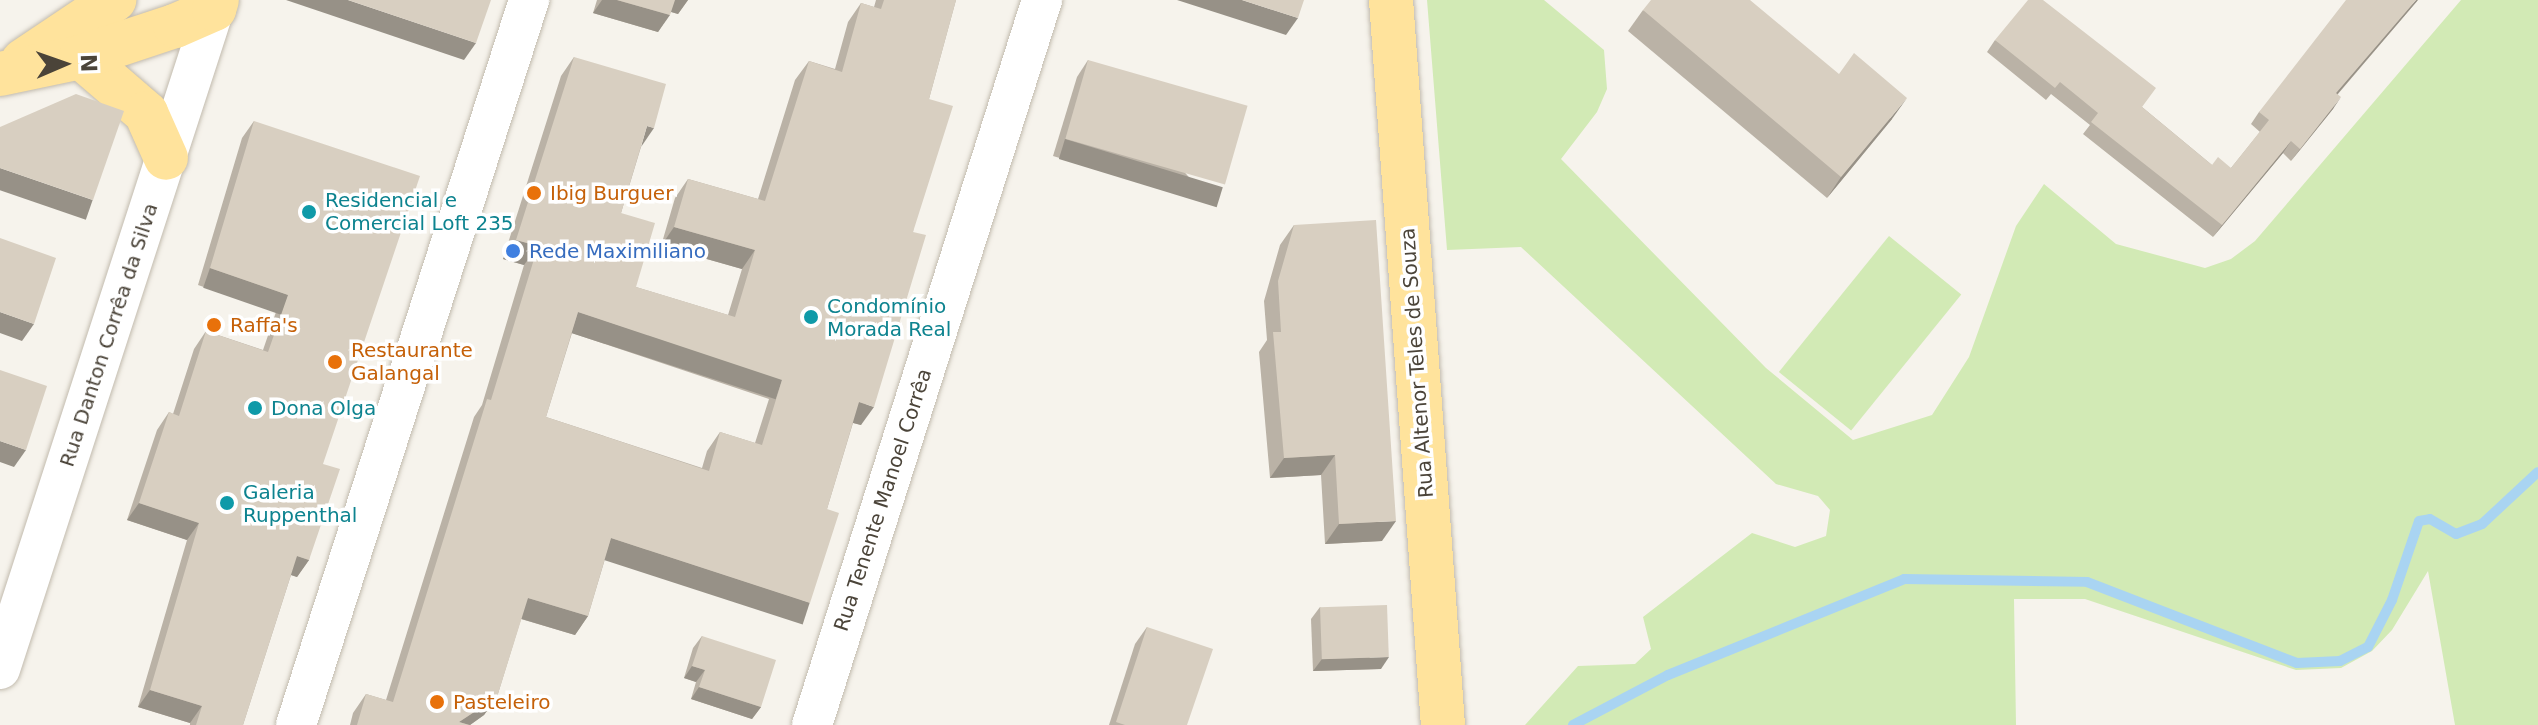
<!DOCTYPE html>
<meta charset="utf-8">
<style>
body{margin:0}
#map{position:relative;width:2538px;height:725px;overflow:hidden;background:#f6f3ec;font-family:"DejaVu Sans",sans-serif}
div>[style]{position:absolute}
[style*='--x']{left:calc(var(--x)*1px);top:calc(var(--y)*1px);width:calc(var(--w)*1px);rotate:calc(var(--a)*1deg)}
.green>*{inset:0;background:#d2eab5;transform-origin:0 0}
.stream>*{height:10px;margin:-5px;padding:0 5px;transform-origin:5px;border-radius:5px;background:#a9d4f2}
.roads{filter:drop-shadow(0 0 2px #c2bbae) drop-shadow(0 0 2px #c2bbae)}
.minor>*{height:40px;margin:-20px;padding:0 20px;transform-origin:20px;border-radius:20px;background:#fff}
.major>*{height:44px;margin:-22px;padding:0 22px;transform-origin:22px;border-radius:22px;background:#ffe39c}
.wall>*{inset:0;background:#bab2a6}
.shaded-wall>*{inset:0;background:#979187;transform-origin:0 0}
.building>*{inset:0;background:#d8cfc1;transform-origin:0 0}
.dots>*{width:22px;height:22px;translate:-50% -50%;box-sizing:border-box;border:4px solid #fff;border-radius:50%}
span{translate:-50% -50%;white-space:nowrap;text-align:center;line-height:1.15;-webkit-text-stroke:7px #fff;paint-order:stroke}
.food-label{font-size:20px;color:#c56008}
.left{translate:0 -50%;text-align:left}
.culture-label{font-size:20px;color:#0d838f}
.shop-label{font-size:20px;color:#366cbe}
.street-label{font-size:20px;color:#4b4439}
.north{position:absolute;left:24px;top:24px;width:80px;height:80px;-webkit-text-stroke:6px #fff;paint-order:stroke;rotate:88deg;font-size:22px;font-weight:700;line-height:32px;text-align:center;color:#4b4439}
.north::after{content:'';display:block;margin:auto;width:28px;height:36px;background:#4b4439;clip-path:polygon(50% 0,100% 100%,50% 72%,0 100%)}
</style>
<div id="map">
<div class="green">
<div style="clip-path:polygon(1427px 0,1544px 0,1604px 50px,1607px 89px,1597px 112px,1561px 159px,1766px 368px,1853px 440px,1932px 415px,1969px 357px,2016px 226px,2044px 184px,2116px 244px,2205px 268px,2231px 259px,2255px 241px,2461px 0,2538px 0,2538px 725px,2455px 725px,2428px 571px,2392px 630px,2372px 651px,2341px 668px,2296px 670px,2085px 599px,2014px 599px,2016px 725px,1525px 725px,1578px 666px,1635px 664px,1651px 649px,1643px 617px,1752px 533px,1795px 547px,1826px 536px,1830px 510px,1818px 496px,1776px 484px,1521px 247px,1447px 250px)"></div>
<div style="left:1889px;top:236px;width:93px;height:175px;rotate:39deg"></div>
</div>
<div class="stream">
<div style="--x:1573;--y:725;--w:107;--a:-27.8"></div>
<div style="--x:1668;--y:675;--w:255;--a:-22.1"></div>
<div style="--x:1904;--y:579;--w:183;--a:0.9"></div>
<div style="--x:2087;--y:582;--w:225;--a:21.1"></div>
<div style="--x:2297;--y:663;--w:43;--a:-2.7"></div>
<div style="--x:2340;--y:661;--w:31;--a:-27"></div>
<div style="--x:2368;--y:647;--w:53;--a:-62.9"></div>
<div style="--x:2392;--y:600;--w:83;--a:-71.1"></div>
<div style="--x:2419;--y:521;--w:11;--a:-10"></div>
<div style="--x:2430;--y:519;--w:30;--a:30"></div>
<div style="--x:2456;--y:534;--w:28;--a:-21"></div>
<div style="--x:2482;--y:524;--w:76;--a:-42.9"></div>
</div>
<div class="roads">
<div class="minor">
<div style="--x:0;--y:669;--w:694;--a:-72.04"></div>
<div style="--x:296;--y:725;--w:762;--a:-72.18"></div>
<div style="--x:812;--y:725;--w:761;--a:-72.4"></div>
</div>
<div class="major">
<div style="--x:1391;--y:0;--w:727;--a:85.9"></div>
<div style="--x:81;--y:57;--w:86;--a:40.7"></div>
<div style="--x:146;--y:113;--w:49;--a:66"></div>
<div style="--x:23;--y:61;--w:110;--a:-33.8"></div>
<div style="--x:0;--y:74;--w:83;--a:-11.9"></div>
<div style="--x:81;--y:57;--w:99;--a:-18.3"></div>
<div style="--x:175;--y:26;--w:43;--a:-23.6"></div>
<div style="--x:214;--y:9;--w:9;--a:-72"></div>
</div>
</div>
<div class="wall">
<div style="clip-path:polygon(597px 0,688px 0,678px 14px,671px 12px,658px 32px,593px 13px)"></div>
<div style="clip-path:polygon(evenodd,876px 0,956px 0,929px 99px,913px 232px,861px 425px,853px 423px,827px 509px,796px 621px,605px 559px,588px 616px,575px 635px,521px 619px,497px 697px,484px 715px,470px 725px,350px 725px,353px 713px,366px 694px,386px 700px,474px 417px,482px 405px,524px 265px,503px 259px,561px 76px,574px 57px,641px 147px,621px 213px,636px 287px,728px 315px,742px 269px,661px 246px,675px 198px,688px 179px,758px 199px,795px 80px,809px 61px,835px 69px,848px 22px,861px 3px,874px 7px,876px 0,572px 333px,769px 399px,755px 443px,720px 432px,707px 451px,702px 468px,546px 417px,572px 333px)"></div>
<div style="clip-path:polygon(2418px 0,2338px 94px,2333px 109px,2291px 161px,2283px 153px,2213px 237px,2083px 134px,2090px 125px,2051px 94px,2046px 100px,1987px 52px,1995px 40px,2142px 107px,2212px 165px,2231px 168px,2260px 132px,2251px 124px,2259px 112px)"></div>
<div style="clip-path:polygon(1643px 10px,1892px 119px,1827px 198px,1628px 31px)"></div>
<div style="clip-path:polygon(1088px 60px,1212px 204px,1053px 156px,1077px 77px)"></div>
<div style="clip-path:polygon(254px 121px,323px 464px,309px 560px,297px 577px,291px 575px,243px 725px,190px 725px,190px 723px,138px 707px,187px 540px,127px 520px,157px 430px,169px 412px,173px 414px,194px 349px,206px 331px,263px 350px,276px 312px,198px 285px,242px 138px)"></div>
<div style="clip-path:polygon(1294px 225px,1382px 541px,1325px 544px,1321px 475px,1270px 478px,1259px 352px,1267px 340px,1264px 301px,1280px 245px)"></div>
<div style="clip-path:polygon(1320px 607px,1381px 669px,1313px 671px,1311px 619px)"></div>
<div style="clip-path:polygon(1147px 627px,1187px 725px,1109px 725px,1135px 644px)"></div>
<div style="clip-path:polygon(702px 636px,761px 707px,752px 719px,691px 699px,696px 682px,684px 678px,693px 648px)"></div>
</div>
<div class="shaded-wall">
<div style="clip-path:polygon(286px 0,348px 0,476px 43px,464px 60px)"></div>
<div style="clip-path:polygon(602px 0,617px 0,670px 15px,658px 32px,593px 13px)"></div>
<div style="clip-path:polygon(672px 0,688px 0,678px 14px,665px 10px)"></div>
<div style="clip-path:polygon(1177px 0,1242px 0,1298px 18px,1286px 35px)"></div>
<div style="clip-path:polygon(2416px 0,2418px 0,2328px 105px,2336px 93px)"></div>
<div style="clip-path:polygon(2341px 97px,2333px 109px,2291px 161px,2300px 149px)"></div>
<div style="clip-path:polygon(1907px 98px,1892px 119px,1827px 198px,1841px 177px)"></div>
<div style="clip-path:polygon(647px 126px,654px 128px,641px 147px)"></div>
<div style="left:1065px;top:139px;width:165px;height:21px;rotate:17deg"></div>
<div style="clip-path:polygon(2291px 141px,2283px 153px,2213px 237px,2222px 225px)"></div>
<div style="left:0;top:168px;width:98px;height:21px;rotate:19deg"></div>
<div style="clip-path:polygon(674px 227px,755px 250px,742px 269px,661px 246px)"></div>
<div style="clip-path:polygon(516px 240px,538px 246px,524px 265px,503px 259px)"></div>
<div style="left:210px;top:268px;width:83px;height:21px;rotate:19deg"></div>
<div style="clip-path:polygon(0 312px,34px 324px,22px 341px,0 333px)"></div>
<div style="left:578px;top:312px;width:215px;height:22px;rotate:18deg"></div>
<div style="clip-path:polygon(859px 402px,874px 407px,861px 425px,846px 421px)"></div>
<div style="clip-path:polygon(0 441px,26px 450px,14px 467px,0 462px)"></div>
<div style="clip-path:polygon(1335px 455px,1321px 475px,1270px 478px,1284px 458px)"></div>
<div style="clip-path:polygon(139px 503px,199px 523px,187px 540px,127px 520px)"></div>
<div style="clip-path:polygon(1396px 521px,1382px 541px,1325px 544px,1339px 524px)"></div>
<div style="left:611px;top:538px;width:209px;height:23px;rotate:18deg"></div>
<div style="clip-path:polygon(297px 556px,309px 560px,297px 577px,285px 573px)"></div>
<div style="clip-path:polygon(528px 598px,588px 616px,575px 635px,515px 617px)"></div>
<div style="clip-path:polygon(1389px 657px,1381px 669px,1313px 671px,1322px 659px)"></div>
<div style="clip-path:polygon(692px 666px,705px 670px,696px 682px,684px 678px)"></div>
<div style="clip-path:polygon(699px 687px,761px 707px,752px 719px,691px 699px)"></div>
<div style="clip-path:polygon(150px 690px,202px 706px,190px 723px,138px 707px)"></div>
<div style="clip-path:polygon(497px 697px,484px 715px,470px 725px,459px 722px)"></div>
</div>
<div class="building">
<div style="clip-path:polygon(348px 0,491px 0,476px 43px)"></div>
<div style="clip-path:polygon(617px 0,675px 0,670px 15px)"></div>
<div style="clip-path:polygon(evenodd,884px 0,956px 0,929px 99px,953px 106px,913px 232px,926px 235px,874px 407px,859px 402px,827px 509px,839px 513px,810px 603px,611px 538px,588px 616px,528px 598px,497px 697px,459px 722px,469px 725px,357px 725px,366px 694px,393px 702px,487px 399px,491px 400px,538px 246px,516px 240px,574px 57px,666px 84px,654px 128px,647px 126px,621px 213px,655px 223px,636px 287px,735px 317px,755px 250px,674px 227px,688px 179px,765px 201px,809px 61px,842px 72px,861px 3px,881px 9px,884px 0,578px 312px,782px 380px,762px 445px,720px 432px,709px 471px,546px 417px,578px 312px)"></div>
<div style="clip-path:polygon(1242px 0,1304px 0,1298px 18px)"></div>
<div style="clip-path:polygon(1651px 0,1750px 0,1839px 74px,1854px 53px,1907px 98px,1841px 177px,1643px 10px)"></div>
<div style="clip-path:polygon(2028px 0,2043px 0,2156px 88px,2142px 107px,2212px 165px,2218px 157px,2231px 168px,2269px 120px,2259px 112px,2346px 0,2416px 0,2336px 93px,2341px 97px,2300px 149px,2291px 141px,2222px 225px,2091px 122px,2098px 113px,2060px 82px,2055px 88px,1995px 40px)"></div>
<div style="left:1088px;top:60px;width:166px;height:82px;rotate:16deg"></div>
<div style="clip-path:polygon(76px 94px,124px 111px,93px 200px,0 168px,0 127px)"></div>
<div style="clip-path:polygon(254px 121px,420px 176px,323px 464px,340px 469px,309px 560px,297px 556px,243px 725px,196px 725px,202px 706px,150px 690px,199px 523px,139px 503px,169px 412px,179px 416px,206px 331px,268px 352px,288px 295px,210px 268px)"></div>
<div style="clip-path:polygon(1376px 220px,1396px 521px,1339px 524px,1335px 455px,1284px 458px,1273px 332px,1281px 332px,1278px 281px,1294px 225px)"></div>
<div style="clip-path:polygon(0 238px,56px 258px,34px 324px,0 312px)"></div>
<div style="clip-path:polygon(0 370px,47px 386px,26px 450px,0 441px)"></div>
<div style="left:1387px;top:605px;width:52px;height:67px;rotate:88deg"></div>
<div style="clip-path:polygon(1147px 627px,1213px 649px,1187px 725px,1125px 725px,1116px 722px)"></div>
<div style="clip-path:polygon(702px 636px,776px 660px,761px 707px,699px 687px,705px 670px,692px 666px)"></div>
</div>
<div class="dots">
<div style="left:534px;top:193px;background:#e8710a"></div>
<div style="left:309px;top:212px;background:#0f9aa8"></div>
<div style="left:513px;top:251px;background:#3f7fe0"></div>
<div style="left:811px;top:317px;background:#0f9aa8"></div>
<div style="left:214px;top:325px;background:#e8710a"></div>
<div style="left:335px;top:362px;background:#e8710a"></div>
<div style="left:255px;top:408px;background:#0f9aa8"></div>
<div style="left:227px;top:503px;background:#0f9aa8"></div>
<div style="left:437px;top:702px;background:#e8710a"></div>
</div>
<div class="food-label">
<span class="left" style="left:550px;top:193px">Ibig Burguer</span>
<span class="left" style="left:230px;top:325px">Raffa's</span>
<span class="left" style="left:351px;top:362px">Restaurante<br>Galangal</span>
<span class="left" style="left:453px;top:702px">Pasteleiro</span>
</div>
<div class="culture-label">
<span class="left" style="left:325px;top:212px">Residencial e<br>Comercial Loft 235</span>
<span class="left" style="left:827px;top:318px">Condomínio<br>Morada Real</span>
<span class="left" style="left:271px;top:408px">Dona Olga</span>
<span class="left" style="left:243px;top:504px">Galeria<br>Ruppenthal</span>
</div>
<div class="shop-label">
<span class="left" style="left:529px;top:251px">Rede Maximiliano</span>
</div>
<div class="street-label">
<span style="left:109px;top:335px;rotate:-72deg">Rua Danton Corrêa da Silva</span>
<span style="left:1417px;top:363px;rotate:-94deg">Rua Altenor Teles de Souza</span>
<span style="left:883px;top:500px;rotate:-72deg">Rua Tenente Manoel Corrêa</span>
</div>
<div class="north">N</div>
</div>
